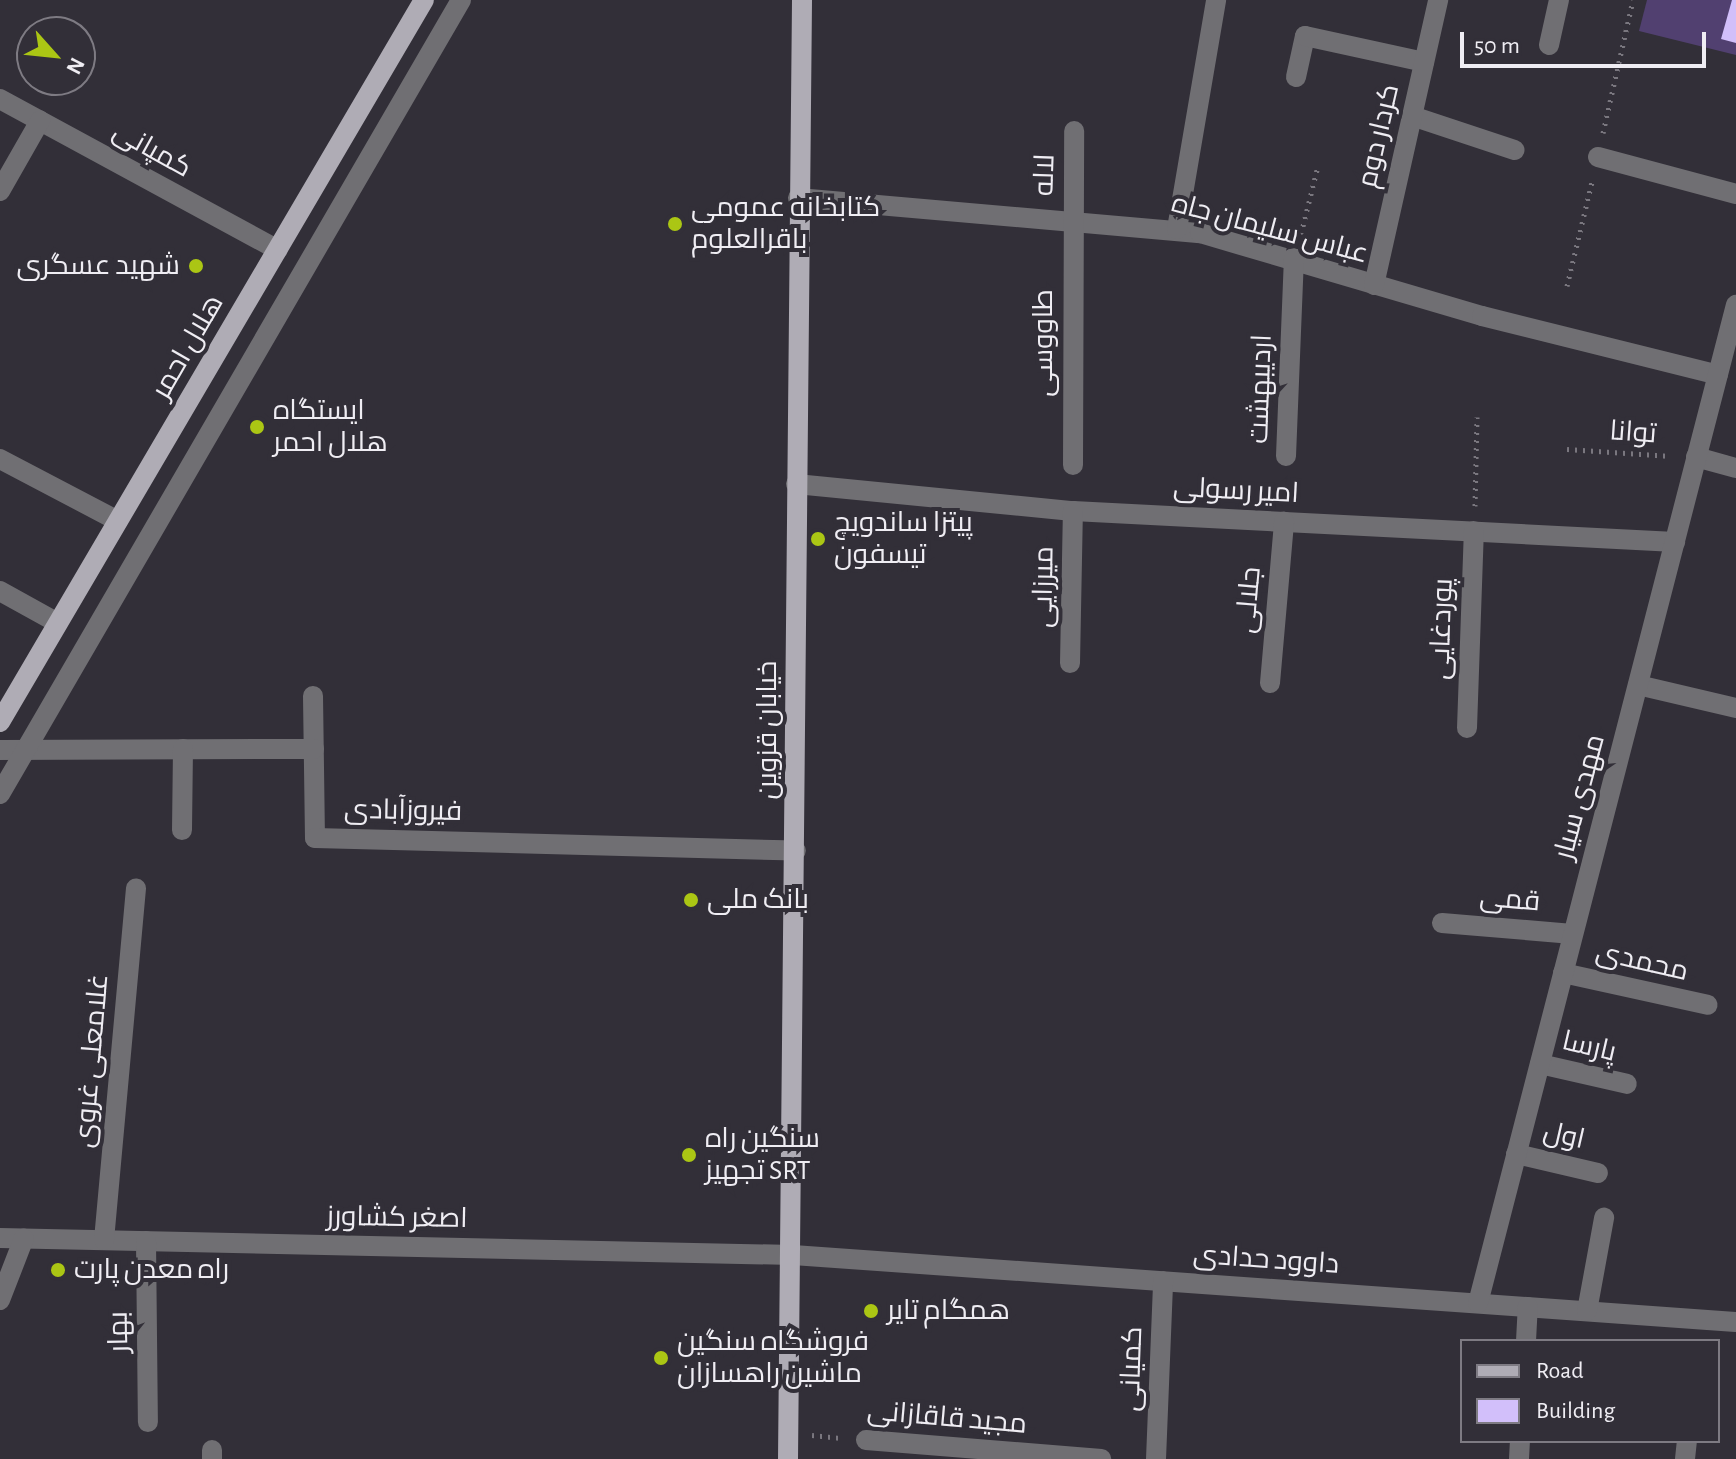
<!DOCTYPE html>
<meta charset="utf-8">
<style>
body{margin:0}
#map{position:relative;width:1736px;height:1459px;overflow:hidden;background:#322f38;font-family:"Alegreya Sans",Cairo,sans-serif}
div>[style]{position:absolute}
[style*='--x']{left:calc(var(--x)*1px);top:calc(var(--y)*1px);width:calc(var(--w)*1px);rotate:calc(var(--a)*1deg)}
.green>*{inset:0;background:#514070}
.building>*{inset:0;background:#d2bffa}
.path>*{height:5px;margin-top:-2.5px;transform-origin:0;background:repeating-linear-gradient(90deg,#7a777f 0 2px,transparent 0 8px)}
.minor>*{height:20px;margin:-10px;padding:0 10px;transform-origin:10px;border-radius:10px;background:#706f73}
.major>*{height:20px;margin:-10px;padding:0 10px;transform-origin:10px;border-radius:10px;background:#afacb5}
.dots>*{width:22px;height:22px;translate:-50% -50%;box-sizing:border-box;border:4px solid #322f38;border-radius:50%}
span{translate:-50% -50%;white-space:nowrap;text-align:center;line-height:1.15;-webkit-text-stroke:8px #322f38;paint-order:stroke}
.street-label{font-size:28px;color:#efedf3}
.poi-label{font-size:28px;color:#efedf3}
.left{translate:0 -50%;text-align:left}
.right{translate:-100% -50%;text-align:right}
.legend{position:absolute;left:1460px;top:1339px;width:260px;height:104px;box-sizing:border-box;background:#322f38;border:2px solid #7e7b83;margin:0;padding:10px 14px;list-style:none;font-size:24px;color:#efedf3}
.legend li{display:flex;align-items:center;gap:16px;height:40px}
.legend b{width:40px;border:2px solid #7e7b83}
.north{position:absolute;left:16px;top:16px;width:80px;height:80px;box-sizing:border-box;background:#322f38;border:2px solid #7e7b83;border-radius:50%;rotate:117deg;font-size:22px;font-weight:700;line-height:32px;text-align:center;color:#efedf3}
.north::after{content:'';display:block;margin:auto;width:28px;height:36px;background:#abc614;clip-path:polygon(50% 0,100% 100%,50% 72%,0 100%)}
.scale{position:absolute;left:1460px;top:32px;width:246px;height:36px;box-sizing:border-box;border:4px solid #efedf3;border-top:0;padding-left:10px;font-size:24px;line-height:28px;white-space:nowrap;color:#efedf3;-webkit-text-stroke:6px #322f38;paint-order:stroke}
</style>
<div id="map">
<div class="green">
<div style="clip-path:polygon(1647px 0,1736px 0,1736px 55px,1639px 31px)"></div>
</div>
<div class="building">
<div style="clip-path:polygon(1732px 0,1736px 0,1736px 43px,1721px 39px)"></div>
</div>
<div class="path">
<div style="--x:1603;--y:133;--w:136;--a:-77.3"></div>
<div style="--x:1301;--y:234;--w:70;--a:-76"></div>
<div style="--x:1567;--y:286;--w:107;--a:-76.5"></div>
<div style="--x:1567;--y:449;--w:104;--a:3.9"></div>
<div style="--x:1475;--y:506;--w:89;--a:-88.7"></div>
<div style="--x:812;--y:1435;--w:30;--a:6"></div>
</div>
<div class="minor">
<div style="--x:1549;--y:45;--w:46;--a:-77.5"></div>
<div style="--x:1296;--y:77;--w:42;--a:-77.6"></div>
<div style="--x:1305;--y:36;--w:122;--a:12.3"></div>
<div style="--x:0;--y:99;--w:316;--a:28.5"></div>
<div style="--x:1412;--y:116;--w:108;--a:18.4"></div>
<div style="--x:1598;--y:157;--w:143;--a:15"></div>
<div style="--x:0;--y:191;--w:81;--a:-60.3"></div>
<div style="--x:798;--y:198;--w:404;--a:5"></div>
<div style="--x:1200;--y:233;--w:294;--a:16.4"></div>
<div style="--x:1482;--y:316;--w:243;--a:14"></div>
<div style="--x:1177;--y:229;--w:232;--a:-80.3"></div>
<div style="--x:1374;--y:285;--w:292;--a:-77.3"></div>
<div style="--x:1286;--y:456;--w:198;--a:-87.7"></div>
<div style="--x:1696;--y:457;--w:41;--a:15.4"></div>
<div style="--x:0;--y:459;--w:133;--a:27.7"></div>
<div style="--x:1073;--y:465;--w:334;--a:-89.8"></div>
<div style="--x:796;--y:484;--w:278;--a:5.6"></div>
<div style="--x:1073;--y:511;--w:603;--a:2.95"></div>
<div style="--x:0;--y:591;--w:66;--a:28.9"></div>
<div style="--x:1070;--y:663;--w:152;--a:-88.9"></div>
<div style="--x:1270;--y:683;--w:162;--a:-85"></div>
<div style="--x:1638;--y:685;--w:101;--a:13.2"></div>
<div style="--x:313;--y:696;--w:142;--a:89.2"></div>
<div style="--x:315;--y:838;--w:481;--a:1.5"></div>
<div style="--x:1467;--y:728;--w:197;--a:-88"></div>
<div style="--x:0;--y:750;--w:314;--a:-0.2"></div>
<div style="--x:0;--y:794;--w:918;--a:-59.86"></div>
<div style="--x:182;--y:830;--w:81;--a:-89.3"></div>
<div style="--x:1442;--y:923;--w:131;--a:4.8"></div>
<div style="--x:1563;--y:973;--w:148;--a:12.4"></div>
<div style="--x:1540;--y:1064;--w:89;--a:12.9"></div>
<div style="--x:1516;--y:1154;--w:84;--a:13"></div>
<div style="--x:0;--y:1238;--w:793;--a:1.23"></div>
<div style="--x:793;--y:1255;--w:945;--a:4.06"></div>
<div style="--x:104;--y:1240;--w:353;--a:-84.8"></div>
<div style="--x:146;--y:1241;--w:181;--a:89.4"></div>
<div style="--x:0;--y:1300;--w:66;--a:-68.8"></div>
<div style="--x:1478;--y:1303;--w:1031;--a:-75.51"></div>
<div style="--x:1587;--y:1311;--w:95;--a:-79.6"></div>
<div style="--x:1526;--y:1341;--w:34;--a:-87"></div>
<div style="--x:866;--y:1440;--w:236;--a:4.6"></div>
<div style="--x:212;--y:1459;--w:9;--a:-90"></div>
<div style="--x:1156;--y:1459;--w:178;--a:-87.7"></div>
<div style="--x:1519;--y:1459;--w:18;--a:-87"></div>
<div style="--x:1685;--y:1459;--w:18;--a:-84"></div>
</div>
<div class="major">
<div style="--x:0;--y:722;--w:837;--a:-59.58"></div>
<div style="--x:788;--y:1459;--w:1459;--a:-89.45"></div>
</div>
<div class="dots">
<div style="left:675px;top:224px;background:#abc614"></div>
<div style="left:196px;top:266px;background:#abc614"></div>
<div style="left:257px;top:427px;background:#abc614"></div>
<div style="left:818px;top:539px;background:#abc614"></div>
<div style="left:691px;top:900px;background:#abc614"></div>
<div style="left:689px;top:1155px;background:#abc614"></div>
<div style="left:58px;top:1270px;background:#abc614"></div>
<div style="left:871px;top:1311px;background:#abc614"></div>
<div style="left:661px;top:1358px;background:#abc614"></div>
</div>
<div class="street-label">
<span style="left:1379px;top:136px;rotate:-77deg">کردار دوم</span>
<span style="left:152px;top:150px;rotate:29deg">کمپانی</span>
<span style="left:1045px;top:175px;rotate:-88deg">لاله</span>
<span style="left:1270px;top:229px;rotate:15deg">عباس سلیمان جاه</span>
<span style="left:1044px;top:343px;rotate:-90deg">طاووسی</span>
<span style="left:188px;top:347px;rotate:-60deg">هلال احمر</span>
<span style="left:1261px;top:389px;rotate:-88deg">اردیبهشت</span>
<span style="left:1633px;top:433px;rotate:4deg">توانا</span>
<span style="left:1236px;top:491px;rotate:3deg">امیر رسولی</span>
<span style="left:1044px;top:587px;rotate:-89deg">میرزایی</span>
<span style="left:1249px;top:600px;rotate:-85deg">جلالی</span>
<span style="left:1442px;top:629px;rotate:-88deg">پوردغایی</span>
<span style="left:768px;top:730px;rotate:-90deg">خیابان قزوین</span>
<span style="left:1580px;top:797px;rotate:-75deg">مهدی سیار</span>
<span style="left:403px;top:811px;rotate:1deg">فیروزآبادی</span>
<span style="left:1510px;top:900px;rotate:5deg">قمی</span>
<span style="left:1642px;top:962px;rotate:13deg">محمدی</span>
<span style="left:1589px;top:1047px;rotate:13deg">پارسا</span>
<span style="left:92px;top:1061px;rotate:-85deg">غلامعلی غروی</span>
<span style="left:1564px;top:1136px;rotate:13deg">اول</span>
<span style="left:397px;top:1218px;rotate:1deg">اصغر کشاورز</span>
<span style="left:1266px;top:1260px;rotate:4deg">داوود حدادی</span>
<span style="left:119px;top:1332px;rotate:-91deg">بهار</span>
<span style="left:1132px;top:1369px;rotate:-88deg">کمیانی</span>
<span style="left:947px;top:1418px;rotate:5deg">مجید قاقازانی</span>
</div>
<div class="poi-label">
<span class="left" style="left:691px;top:224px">کتابخانه عمومی<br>باقرالعلوم</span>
<span class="right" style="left:180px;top:266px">شهید عسگری</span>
<span class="left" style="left:273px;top:427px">ایستگاه<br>هلال احمر</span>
<span class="left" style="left:834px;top:539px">پیتزا ساندویچ<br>تیسفون</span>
<span class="left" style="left:707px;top:900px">بانک ملی</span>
<span class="left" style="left:705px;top:1155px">سنگین راه<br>تجهیز SRT</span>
<span class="left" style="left:74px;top:1270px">راه معدن پارت</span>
<span class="left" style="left:887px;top:1311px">همگام تایر</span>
<span class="left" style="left:677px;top:1358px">فروشگاه سنگین<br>ماشین راهسازان</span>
</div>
<ul class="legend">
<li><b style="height:10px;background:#afacb5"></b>Road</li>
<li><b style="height:22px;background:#d2bffa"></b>Building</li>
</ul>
<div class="north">N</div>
<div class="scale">50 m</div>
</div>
